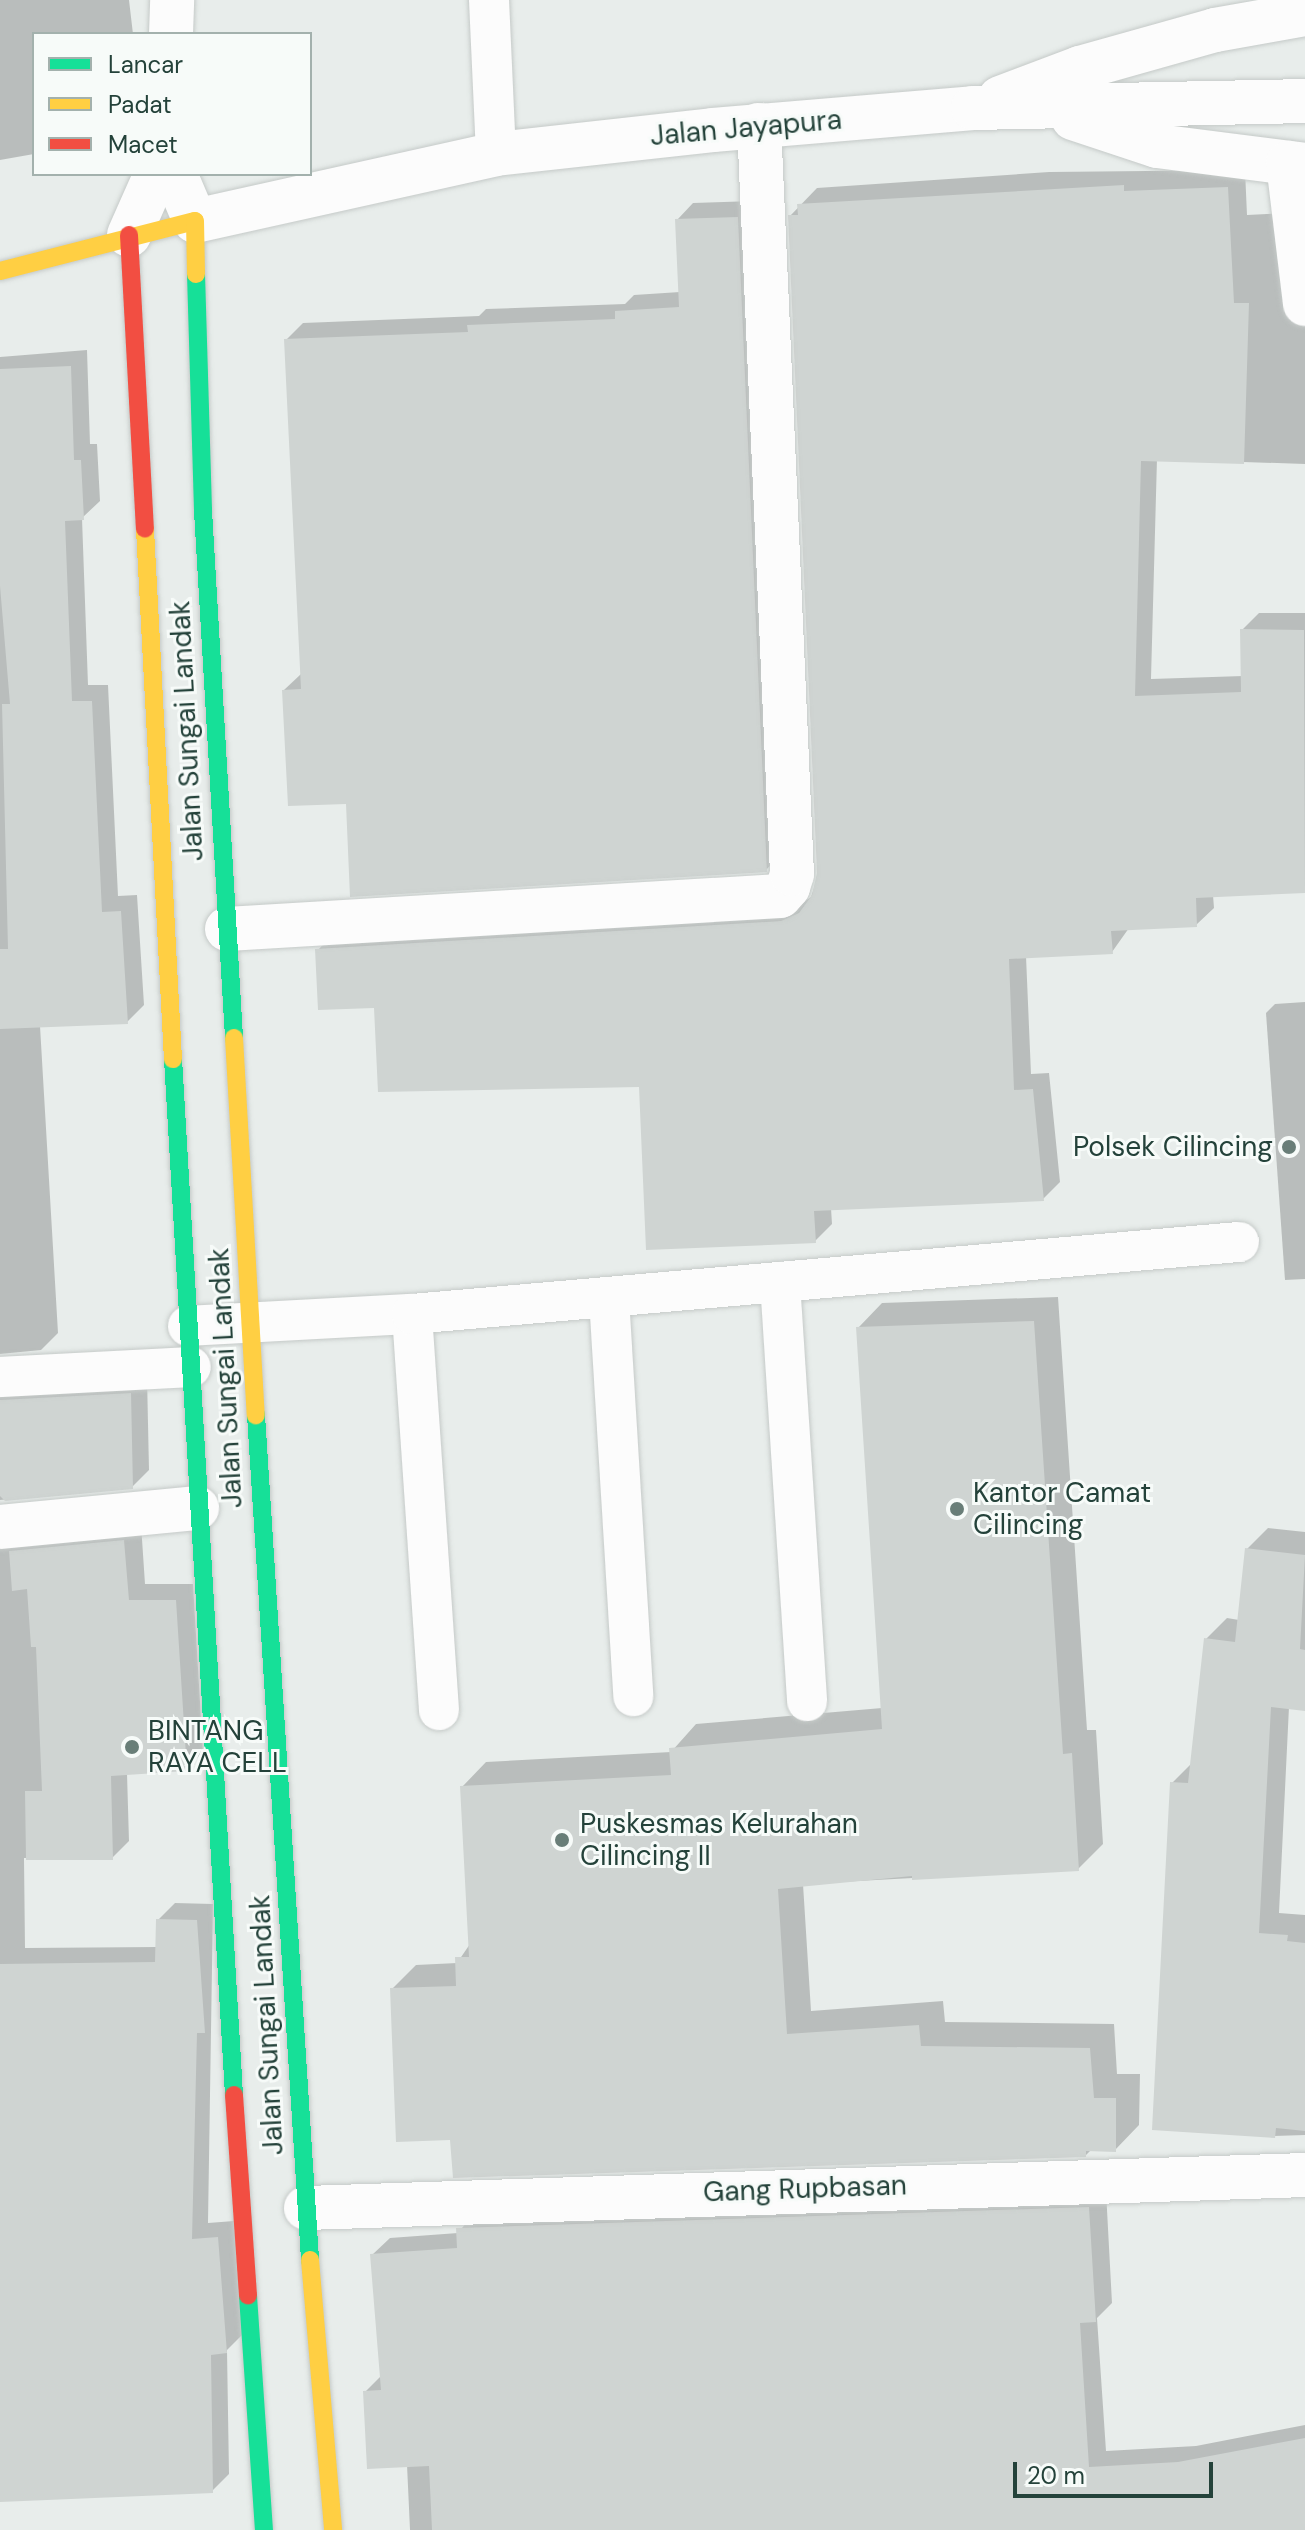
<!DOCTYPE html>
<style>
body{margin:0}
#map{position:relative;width:1305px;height:2530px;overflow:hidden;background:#e8edeb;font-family:"DM Sans",sans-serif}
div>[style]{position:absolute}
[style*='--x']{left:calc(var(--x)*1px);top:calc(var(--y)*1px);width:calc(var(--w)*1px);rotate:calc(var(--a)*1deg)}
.shadow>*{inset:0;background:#0003}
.building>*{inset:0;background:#cfd4d2}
.roads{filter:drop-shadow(0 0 2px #c5cac8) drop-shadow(0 0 2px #c5cac8)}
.lane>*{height:40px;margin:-20px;padding:0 20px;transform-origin:20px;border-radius:20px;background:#fcfcfc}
.street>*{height:44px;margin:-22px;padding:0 22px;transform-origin:22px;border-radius:22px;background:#fcfcfc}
.fast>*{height:18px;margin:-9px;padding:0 9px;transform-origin:9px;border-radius:9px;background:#16e098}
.slow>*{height:18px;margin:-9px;padding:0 9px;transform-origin:9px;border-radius:9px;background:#ffcf43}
.jam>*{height:18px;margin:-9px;padding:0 9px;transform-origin:9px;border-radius:9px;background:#f24e42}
.dots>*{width:22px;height:22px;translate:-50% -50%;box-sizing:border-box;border:4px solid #f7fbf9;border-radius:50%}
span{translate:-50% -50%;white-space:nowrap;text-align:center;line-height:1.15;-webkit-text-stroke:6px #f7fbf9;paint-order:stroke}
.street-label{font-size:28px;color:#24423a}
.poi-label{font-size:28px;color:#24423a}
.right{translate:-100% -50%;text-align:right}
.left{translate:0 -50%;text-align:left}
.legend{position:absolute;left:32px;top:32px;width:280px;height:144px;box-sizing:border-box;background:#f7fbf9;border:2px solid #a3b1ad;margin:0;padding:10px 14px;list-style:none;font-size:24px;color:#24423a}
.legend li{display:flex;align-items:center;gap:16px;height:40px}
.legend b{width:40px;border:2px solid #a3b1ad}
.scale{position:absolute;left:1013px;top:2462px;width:200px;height:36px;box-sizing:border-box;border:4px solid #24423a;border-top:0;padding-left:10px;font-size:24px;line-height:28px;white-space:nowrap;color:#24423a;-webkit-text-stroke:6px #f7fbf9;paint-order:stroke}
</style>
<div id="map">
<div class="shadow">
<div style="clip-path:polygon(0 0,129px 0,133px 34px,34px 34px,34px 154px,0 160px)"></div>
<div style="clip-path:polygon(1245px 170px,1247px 215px,1288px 213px,1305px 301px,1305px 464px,1157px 459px,1151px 679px,1243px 676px,1242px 630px,1259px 613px,1305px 613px,1305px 891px,1213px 895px,1214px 908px,1196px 925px,1129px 928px,1112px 952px,1026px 956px,1031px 1074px,1049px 1073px,1060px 1182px,1043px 1199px,831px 1208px,832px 1224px,815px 1241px,641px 1085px,376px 1006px,318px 950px,335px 932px,801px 904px,811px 897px,819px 873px,790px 216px,817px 188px,1049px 172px)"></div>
<div style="clip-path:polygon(754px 201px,782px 853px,766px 870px,348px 802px,284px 690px,301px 674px,286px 340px,303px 323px,479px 316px,486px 309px,625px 304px,634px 295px,680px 292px,677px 220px,693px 203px)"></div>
<div style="clip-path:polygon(87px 350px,90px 444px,97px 444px,100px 501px,82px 518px,88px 685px,108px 685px,118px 896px,137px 895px,144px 1005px,127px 1022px,40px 1026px,58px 1333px,41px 1350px,0 1354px,0 357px)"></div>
<div style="clip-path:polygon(1305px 1002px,1305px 1279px,1285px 1280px,1266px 1013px,1275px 1004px)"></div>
<div style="clip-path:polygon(1058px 1297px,1087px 1730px,1096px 1730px,1103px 1844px,1078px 1869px,803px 1884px,811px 2011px,943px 2001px,945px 2022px,1114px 2024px,1117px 2074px,1140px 2074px,1139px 2125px,1115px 2150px,1091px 2150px,1086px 2155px,452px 2138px,392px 1989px,416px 1965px,457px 1963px,470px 1944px,462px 1787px,486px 1762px,671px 1752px,696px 1724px,882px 1708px,858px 1328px,882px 1303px)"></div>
<div style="clip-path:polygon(0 1375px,147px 1377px,149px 1470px,132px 1487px,0 1500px)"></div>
<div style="clip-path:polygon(141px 1524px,145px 1584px,193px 1584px,203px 1752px,186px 1769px,127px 1773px,129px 1841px,112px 1858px,24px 1858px,25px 1948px,157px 1947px,158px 1920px,175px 1903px,213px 1904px,208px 2223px,234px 2221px,243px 2334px,227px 2350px,229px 2474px,212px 2491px,0 2500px,0 1527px)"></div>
<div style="clip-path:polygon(1268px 1528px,1305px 1532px,1305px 1709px,1289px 1707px,1279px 1913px,1305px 1915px,1305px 2135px,1274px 2136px,1172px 1783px,1193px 1762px,1206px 1639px,1227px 1618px,1239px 1620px,1247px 1549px)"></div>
<div style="clip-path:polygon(1106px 2191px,1112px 2303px,1097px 2318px,1106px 2451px,1196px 2446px,1305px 2425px,1305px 2530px,410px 2530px,407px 2465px,365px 2392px,382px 2375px,372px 2255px,390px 2238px,458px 2233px,475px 2212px)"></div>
</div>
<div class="building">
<div style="clip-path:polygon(1124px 185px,1124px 191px,1228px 187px,1234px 303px,1249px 303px,1244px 464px,1141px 461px,1135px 696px,1241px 692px,1240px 629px,1304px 630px,1305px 893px,1196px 898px,1197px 927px,1111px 931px,1113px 954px,1009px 959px,1014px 1090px,1033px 1089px,1044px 1201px,814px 1211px,816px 1243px,646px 1250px,639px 1087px,378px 1092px,374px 1008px,318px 1010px,315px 949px,781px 921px,799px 913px,812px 895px,817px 873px,788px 215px,798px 215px,797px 204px)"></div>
<div style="clip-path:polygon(738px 217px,767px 872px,350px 897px,346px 804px,288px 806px,282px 690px,301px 689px,284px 339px,468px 332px,467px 325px,615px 319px,615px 311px,679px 307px,675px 219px)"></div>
<div style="clip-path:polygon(71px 366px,74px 460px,81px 460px,84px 520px,65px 521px,72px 701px,92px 701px,102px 912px,121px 911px,128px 1024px,0 1029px,0 949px,8px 949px,2px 704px,10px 704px,0 586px,0 369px)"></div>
<div style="clip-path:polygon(1034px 1321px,1063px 1754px,1072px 1753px,1079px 1871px,912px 1880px,912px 1876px,778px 1889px,787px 2034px,919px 2025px,921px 2046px,1090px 2048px,1094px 2098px,1116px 2098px,1116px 2152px,1086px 2151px,1086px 2157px,453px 2178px,450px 2140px,396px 2142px,390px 1988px,456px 1986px,455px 1957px,469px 1957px,460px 1786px,671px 1775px,669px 1748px,882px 1729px,856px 1327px)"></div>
<div style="clip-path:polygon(131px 1393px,133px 1489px,5px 1501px,0 1496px,0 1400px)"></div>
<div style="clip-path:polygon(124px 1540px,129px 1600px,176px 1600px,187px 1771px,111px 1776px,113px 1860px,26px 1860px,25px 1791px,42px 1791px,36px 1647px,31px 1647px,27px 1589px,12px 1591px,9px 1551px)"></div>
<div style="clip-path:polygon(1245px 1548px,1305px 1555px,1300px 1649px,1305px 1650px,1305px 1711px,1271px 1707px,1259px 1933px,1288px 1935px,1287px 1941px,1305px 1943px,1305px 2131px,1276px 2128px,1275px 2138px,1152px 2130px,1170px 1782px,1188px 1783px,1204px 1638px,1235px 1642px)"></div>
<div style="clip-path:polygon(156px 1919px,197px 1920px,205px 2033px,197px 2033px,192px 2239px,218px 2237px,227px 2353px,211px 2355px,213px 2493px,0 2502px,0 1964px,155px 1962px)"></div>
<div style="clip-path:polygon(1089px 2207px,1096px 2322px,1080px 2323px,1089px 2467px,1178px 2462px,1305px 2438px,1305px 2530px,432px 2530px,429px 2466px,367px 2469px,363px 2391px,381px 2390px,370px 2254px,457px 2248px,456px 2228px)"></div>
</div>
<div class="roads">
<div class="lane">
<div style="--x:489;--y:0;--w:154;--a:87.4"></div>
<div style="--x:780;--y:1282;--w:420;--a:86.3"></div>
<div style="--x:609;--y:1298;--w:399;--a:86.5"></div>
<div style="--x:412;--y:1314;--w:397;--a:86.1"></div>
<div style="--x:188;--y:1326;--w:224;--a:-3.1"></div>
<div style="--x:412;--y:1314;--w:830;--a:-4.98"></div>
<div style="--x:0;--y:1377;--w:191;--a:-3"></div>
</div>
<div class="street">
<div style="--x:171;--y:34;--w:34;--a:-88"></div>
<div style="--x:1000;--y:98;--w:85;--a:-20.6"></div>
<div style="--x:1080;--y:68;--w:140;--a:-15.7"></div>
<div style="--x:1215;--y:30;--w:91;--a:-10.1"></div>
<div style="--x:1073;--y:118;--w:89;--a:18.4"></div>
<div style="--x:1157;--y:146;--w:149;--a:7.3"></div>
<div style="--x:1288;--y:163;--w:142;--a:83.1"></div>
<div style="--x:175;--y:174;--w:51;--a:66.9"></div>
<div style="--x:195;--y:221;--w:308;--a:-12.5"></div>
<div style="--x:496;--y:154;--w:218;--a:-6.3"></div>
<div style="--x:713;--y:130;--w:261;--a:-4.8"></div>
<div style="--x:973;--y:108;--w:332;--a:-1.2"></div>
<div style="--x:129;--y:235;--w:67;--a:-66.1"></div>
<div style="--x:227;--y:929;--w:554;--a:-3.42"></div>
<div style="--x:780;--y:896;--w:12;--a:-48"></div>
<div style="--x:788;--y:887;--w:14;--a:-73"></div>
<div style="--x:792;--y:874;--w:750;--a:-92.52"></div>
<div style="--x:0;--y:1527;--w:198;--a:-5.5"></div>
<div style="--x:306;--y:2208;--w:1000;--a:-1.89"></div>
</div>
<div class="fast">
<div style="--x:196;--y:274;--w:237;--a:88.3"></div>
<div style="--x:203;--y:511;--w:528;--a:86.63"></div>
<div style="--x:173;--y:1059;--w:1038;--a:86.63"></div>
<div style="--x:256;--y:1415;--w:847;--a:86.34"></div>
<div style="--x:248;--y:2296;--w:235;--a:86.1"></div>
</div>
<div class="slow">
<div style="--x:0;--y:271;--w:201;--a:-14.4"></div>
<div style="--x:195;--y:221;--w:53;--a:88.9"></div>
<div style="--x:145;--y:529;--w:531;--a:86.98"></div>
<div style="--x:234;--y:1038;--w:378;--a:86.7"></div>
<div style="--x:310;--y:2260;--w:271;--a:85.1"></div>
</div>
<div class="jam">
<div style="--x:129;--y:235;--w:294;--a:86.9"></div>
<div style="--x:234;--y:2095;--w:201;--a:86"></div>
</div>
</div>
<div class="dots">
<div style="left:1289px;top:1147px;background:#697e78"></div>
<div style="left:957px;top:1509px;background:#697e78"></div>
<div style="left:132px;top:1747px;background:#697e78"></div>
<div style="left:562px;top:1840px;background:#697e78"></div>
</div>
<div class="street-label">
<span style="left:746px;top:128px;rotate:-5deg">Jalan Jayapura</span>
<span style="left:187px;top:731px;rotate:-93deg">Jalan Sungai Landak</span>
<span style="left:226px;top:1378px;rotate:-93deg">Jalan Sungai Landak</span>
<span style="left:267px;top:2025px;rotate:-93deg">Jalan Sungai Landak</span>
<span style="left:805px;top:2189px;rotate:-2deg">Gang Rupbasan</span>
</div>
<div class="poi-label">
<span class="right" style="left:1273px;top:1147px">Polsek Cilincing</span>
<span class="left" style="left:973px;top:1509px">Kantor Camat<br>Cilincing</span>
<span class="left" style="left:148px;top:1747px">BINTANG<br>RAYA CELL</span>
<span class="left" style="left:580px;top:1840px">Puskesmas Kelurahan<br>Cilincing II</span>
</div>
<ul class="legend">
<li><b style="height:10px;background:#16e098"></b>Lancar</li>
<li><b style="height:10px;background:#ffcf43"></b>Padat</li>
<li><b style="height:10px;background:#f24e42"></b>Macet</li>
</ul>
<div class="scale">20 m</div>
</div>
